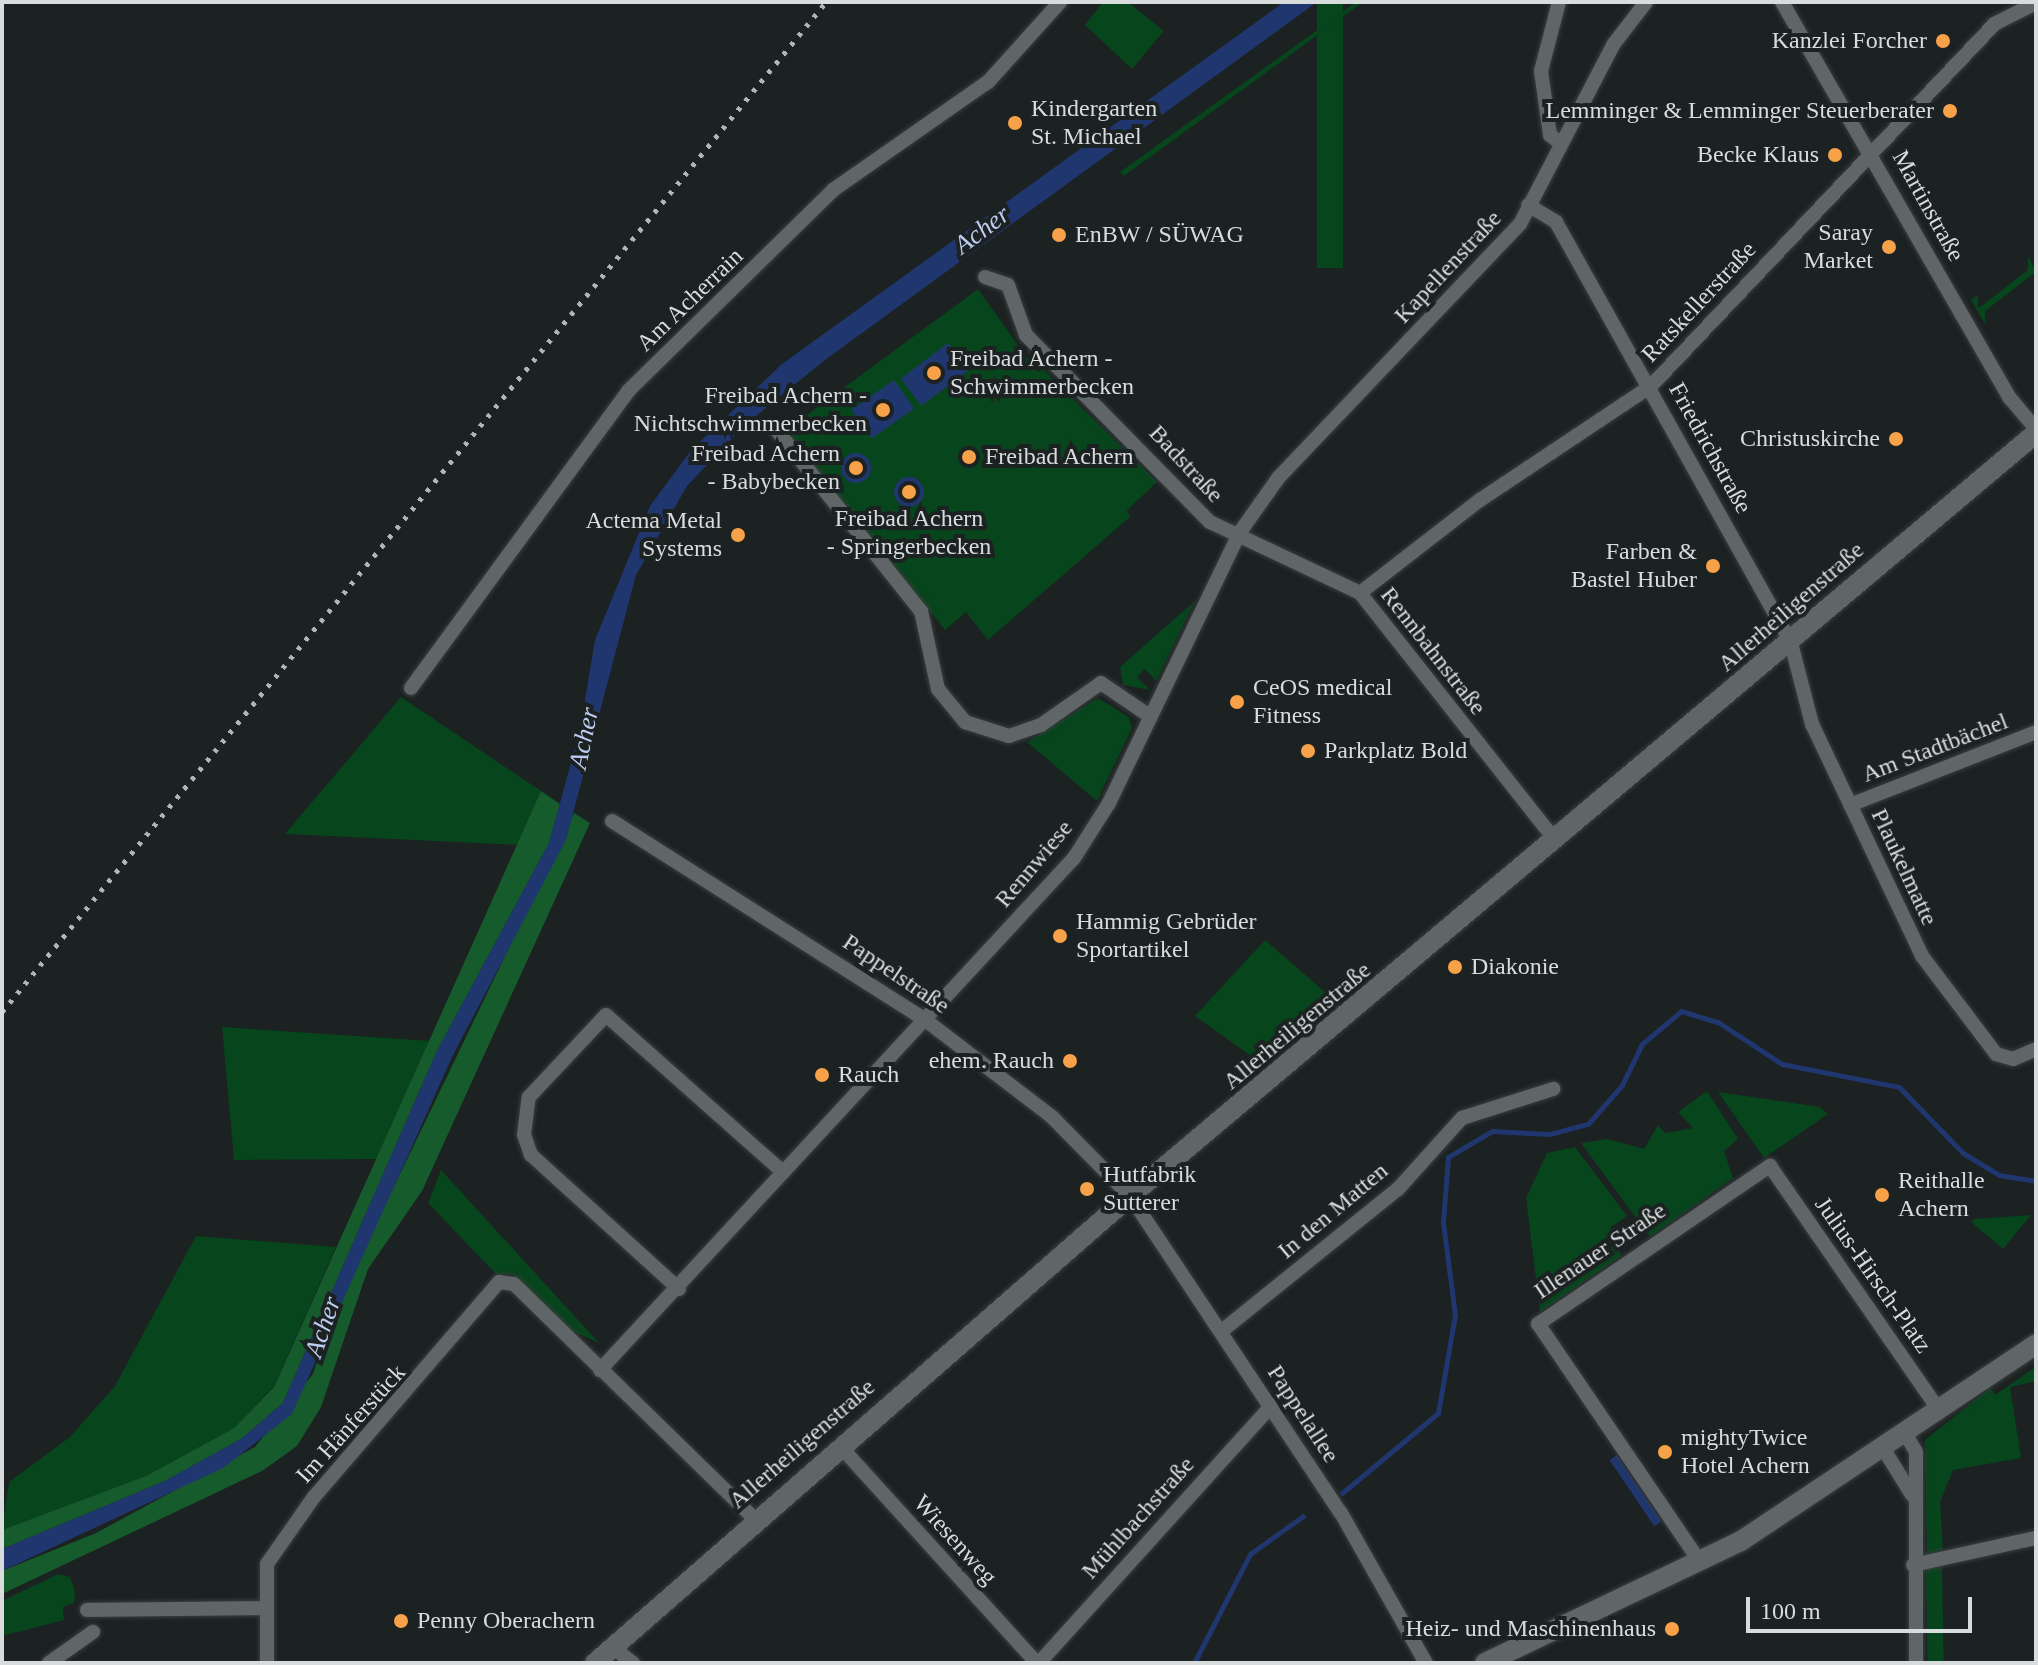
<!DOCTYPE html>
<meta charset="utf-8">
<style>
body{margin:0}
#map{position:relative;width:2038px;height:1665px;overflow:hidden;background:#1c2122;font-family:Georgia,serif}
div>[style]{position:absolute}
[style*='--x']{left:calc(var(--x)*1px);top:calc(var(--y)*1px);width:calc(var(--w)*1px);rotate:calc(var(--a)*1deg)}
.green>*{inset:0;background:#07451d;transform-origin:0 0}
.forest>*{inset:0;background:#165b2c}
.water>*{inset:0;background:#20366e;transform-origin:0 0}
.round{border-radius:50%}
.stream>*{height:5px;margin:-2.5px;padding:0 2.5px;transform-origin:2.5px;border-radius:2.5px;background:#20366e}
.roads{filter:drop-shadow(0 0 2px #393d3d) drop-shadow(0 0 2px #393d3d)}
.street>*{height:14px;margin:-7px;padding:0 7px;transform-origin:7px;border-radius:7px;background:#606667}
.secondary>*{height:20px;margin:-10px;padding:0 10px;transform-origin:10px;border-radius:10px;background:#606667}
.rail>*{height:5px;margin-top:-2.5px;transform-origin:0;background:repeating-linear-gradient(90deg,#b2b5b6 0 4px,transparent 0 12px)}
.dots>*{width:22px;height:22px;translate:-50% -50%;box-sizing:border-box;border:4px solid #1c2122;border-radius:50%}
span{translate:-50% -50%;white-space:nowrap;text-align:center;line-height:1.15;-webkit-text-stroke:8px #1c2122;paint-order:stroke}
.poi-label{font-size:24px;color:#d9dcdd}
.right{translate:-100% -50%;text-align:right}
.left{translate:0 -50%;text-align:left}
.street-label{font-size:24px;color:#d9dcdd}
.water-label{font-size:26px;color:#bdcdf1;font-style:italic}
.frame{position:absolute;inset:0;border:4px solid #d9dcdd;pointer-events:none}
.scale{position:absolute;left:1746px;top:1597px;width:226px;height:36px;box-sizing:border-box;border:4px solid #d9dcdd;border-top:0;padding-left:10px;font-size:24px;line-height:28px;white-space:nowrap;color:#d9dcdd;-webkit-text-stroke:6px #1c2122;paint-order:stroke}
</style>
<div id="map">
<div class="green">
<div style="clip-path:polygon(1103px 2px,1128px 2px,1164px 31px,1132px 69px,1085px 25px)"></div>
<div style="left:1317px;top:2px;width:26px;height:266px"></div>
<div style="clip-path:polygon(1356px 2px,1363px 2px,1124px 176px,1120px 172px)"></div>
<div style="clip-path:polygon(2028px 256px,2036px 272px,1985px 311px,1985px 324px,1971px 300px,1978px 295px,1978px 308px,1984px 304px,2028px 270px)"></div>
<div style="clip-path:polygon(978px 289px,1037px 372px,1043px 369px,1157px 482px,1127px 510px,1130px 517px,988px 640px,966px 612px,945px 630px,785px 431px)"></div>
<div style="clip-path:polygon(1195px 601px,1156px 681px,1145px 669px,1137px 677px,1150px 690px,1123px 685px,1120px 667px)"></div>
<div style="clip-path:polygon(401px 697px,541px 791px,519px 845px,285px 834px)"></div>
<div style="clip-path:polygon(1098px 698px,1129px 717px,1132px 728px,1097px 801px,1027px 742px)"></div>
<div style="clip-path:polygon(1265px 940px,1340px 1005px,1266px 1067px,1195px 1016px)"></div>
<div style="clip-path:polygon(222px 1027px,432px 1041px,377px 1159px,234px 1160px)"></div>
<div style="clip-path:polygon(1707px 1091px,1738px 1139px,1724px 1151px,1733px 1178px,1650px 1237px,1581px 1143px,1607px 1139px,1644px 1149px,1658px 1125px,1665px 1133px,1693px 1128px,1678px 1112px)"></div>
<div style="clip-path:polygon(1718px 1092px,1820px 1107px,1828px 1114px,1764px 1158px)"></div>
<div style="clip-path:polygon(1575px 1147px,1627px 1216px,1611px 1227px,1621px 1256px,1540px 1312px,1526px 1198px,1547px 1153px)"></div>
<div style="clip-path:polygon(441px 1170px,599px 1343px,563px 1327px,512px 1274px,496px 1274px,428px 1203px)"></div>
<div style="clip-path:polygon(2031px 1215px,2003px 1249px,1971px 1222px,1974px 1219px)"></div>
<div style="clip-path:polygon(196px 1236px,336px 1247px,274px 1386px,234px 1428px,146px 1476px,2px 1530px,9px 1482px,70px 1437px,115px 1386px)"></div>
<div style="clip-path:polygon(2036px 1367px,2036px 1381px,2010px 1387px,2021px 1458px,1953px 1470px,1940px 1502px,1943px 1550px,1927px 1555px,1925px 1440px,1990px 1388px,1995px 1395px)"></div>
<div style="left:1942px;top:1567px;width:96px;height:16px;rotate:89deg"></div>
<div style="clip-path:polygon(58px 1574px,70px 1577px,75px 1591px,74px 1603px,63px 1607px,64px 1620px,2px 1636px,2px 1601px)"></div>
</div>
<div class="forest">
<div style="clip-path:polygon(541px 791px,560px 804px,549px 843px,437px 1051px,283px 1403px,241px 1439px,165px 1481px,2px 1549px,2px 1530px,146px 1476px,234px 1428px,274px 1387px)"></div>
<div style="clip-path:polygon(574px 813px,590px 823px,422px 1191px,368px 1269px,321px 1407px,297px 1446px,262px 1471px,2px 1594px,2px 1571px,96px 1533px,255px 1447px,313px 1374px,331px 1317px)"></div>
</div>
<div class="water">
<div style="clip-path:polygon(1284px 2px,1317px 2px,825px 360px,746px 424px,687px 486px,636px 575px,566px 840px,453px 1055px,292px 1414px,223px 1468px,2px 1571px,2px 1549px,165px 1481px,241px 1439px,283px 1403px,437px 1051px,549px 843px,580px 730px,595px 640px,650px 506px,692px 449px,782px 364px)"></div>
<div style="left:948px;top:343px;width:34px;height:59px;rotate:53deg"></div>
<div style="left:894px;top:380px;width:35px;height:52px;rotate:55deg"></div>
<div class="round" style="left:841px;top:453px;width:30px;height:30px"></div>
<div class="round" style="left:894px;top:477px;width:30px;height:30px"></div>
<div style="left:1617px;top:1455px;width:80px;height:9px;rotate:56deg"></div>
</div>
<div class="stream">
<div style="--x:1342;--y:1493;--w:125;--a:-39.8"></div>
<div style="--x:1438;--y:1413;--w:99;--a:-80.2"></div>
<div style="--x:1455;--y:1315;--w:94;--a:-97.4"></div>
<div style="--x:1443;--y:1222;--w:65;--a:-85.6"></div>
<div style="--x:1448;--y:1157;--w:51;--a:-30.6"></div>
<div style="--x:1492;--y:1131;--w:58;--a:3"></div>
<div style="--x:1550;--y:1134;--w:39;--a:-15"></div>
<div style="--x:1588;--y:1124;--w:52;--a:-48.9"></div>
<div style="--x:1622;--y:1085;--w:46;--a:-64"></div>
<div style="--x:1642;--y:1044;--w:51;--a:-40.2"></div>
<div style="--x:1681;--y:1011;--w:39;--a:17"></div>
<div style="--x:1718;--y:1022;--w:77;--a:33.3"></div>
<div style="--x:1782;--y:1064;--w:119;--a:11.1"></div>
<div style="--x:1899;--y:1087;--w:92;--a:45.9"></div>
<div style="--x:1963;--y:1153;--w:42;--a:31.4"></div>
<div style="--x:1999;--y:1175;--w:37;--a:9"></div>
<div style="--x:1194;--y:1663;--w:123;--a:-62.8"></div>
<div style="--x:1250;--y:1554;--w:65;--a:-35.6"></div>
</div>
<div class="roads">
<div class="street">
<div style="--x:1559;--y:2;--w:71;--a:104.6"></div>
<div style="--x:1541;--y:71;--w:65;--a:82"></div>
<div style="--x:1550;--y:135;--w:13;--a:39"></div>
<div style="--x:1782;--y:2;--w:457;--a:60.1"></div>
<div style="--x:2010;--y:398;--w:40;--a:50"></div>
<div style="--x:1528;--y:205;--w:33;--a:31"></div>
<div style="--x:1556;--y:222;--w:482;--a:60.8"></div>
<div style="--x:1791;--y:643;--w:84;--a:75.5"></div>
<div style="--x:1812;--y:724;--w:257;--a:64.6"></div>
<div style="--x:1922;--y:956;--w:123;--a:52.9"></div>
<div style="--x:1996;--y:1054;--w:18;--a:16"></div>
<div style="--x:2013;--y:1059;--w:25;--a:-23"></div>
<div style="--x:985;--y:277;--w:24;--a:19"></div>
<div style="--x:1008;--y:285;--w:53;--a:70.2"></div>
<div style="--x:1026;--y:335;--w:262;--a:45.5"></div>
<div style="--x:1210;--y:522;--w:166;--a:25.3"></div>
<div style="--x:1360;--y:593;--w:316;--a:51.7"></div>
<div style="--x:776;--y:429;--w:233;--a:51.5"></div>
<div style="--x:921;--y:611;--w:80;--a:77.7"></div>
<div style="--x:938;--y:689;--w:43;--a:50.7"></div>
<div style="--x:965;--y:722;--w:46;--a:17.7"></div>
<div style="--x:1009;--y:736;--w:34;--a:-19"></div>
<div style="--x:1041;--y:725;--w:73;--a:-35"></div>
<div style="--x:1101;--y:683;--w:60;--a:34.2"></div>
<div style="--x:1360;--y:593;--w:152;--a:-37.8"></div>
<div style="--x:1480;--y:500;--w:206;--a:-33.7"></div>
<div style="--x:1651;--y:386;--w:499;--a:-46.5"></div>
<div style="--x:1994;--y:24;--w:47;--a:-26.6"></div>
<div style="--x:411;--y:688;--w:368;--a:-53.8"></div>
<div style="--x:628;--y:391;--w:287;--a:-44.4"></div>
<div style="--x:833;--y:190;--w:189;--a:-34.9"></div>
<div style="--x:988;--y:82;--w:108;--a:-48"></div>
<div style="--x:1850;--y:805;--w:200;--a:-21.4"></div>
<div style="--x:612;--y:821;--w:370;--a:32.4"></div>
<div style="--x:924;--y:1019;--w:161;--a:37.4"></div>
<div style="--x:1052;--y:1117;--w:111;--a:45.4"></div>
<div style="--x:1130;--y:1196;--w:381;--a:56.4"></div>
<div style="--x:1341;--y:1513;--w:172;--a:60.5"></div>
<div style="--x:679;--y:1289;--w:200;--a:-137.8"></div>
<div style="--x:531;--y:1155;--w:21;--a:-109"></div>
<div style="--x:524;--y:1135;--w:38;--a:-83"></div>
<div style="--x:529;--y:1097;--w:112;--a:-46.8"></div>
<div style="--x:606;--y:1015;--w:237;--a:41.6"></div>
<div style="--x:1223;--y:1330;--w:225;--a:-38.9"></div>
<div style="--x:1398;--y:1189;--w:96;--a:-48"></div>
<div style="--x:1462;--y:1118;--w:96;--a:-17.7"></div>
<div style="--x:600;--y:1370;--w:698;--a:-47.21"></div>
<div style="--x:1074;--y:858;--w:65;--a:-57.5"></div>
<div style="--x:1109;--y:803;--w:301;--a:-64.2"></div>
<div style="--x:1240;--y:532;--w:67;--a:-54.7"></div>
<div style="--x:1279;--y:477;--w:349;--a:-46.4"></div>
<div style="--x:1520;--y:224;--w:202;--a:-62.5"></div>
<div style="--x:1613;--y:45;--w:54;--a:-52.5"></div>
<div style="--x:1905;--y:1433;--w:22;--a:60"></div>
<div style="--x:1916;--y:1452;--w:211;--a:90"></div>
<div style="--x:840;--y:1446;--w:293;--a:47.8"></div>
<div style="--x:1883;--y:1448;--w:55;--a:58.3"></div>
<div style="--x:1700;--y:1562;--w:288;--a:-124.2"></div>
<div style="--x:1538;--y:1324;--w:281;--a:-34.3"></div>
<div style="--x:1770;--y:1166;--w:297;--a:55.3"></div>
<div style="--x:1913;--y:1565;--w:126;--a:-12.4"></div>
<div style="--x:87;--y:1610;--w:177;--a:-0.6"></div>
<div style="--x:611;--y:1646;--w:28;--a:38"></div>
<div style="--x:49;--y:1663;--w:54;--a:-35.2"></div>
<div style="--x:267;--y:1663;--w:99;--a:-90"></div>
<div style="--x:267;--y:1564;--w:82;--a:-55"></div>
<div style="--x:314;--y:1497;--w:284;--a:-49.3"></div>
<div style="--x:499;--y:1282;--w:15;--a:8"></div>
<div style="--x:514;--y:1284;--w:335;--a:44.3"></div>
<div style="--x:1039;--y:1663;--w:348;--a:-47.9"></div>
</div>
<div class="secondary">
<div style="--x:595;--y:1663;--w:710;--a:-41.12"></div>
<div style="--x:1130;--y:1196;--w:1184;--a:-40.1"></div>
<div style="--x:1485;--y:1663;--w:284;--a:-25.5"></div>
<div style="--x:1741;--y:1541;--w:355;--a:-33.7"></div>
</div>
</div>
<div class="rail">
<div style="--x:2;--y:1012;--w:1303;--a:-50.79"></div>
</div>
<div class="dots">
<div style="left:1943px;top:41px;background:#f7a149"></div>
<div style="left:1950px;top:111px;background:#f7a149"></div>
<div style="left:1015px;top:123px;background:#f7a149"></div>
<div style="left:1835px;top:155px;background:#f7a149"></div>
<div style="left:1059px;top:235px;background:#f7a149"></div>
<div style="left:1889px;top:247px;background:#f7a149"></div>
<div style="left:934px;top:373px;background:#f7a149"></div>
<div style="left:883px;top:410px;background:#f7a149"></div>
<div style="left:1896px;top:439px;background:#f7a149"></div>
<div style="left:969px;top:457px;background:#f7a149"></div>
<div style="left:856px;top:468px;background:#f7a149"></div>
<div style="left:909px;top:492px;background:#f7a149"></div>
<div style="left:738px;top:535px;background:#f7a149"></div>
<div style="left:1713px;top:566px;background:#f7a149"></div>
<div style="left:1237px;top:702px;background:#f7a149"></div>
<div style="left:1308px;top:751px;background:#f7a149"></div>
<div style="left:1060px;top:936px;background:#f7a149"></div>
<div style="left:1455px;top:967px;background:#f7a149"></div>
<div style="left:1070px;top:1061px;background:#f7a149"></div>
<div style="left:822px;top:1075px;background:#f7a149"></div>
<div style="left:1087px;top:1189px;background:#f7a149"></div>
<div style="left:1882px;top:1195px;background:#f7a149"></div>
<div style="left:1665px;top:1452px;background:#f7a149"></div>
<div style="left:401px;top:1621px;background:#f7a149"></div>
<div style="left:1672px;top:1629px;background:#f7a149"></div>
</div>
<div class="poi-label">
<span class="right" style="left:1927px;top:41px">Kanzlei Forcher</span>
<span class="left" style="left:1031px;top:123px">Kindergarten<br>St. Michael</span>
<span class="right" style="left:1934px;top:111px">Lemminger &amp; Lemminger Steuerberater</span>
<span class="right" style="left:1819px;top:155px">Becke Klaus</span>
<span class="right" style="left:1873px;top:247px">Saray<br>Market</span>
<span class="left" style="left:1075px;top:235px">EnBW / SÜWAG</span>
<span class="left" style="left:950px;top:373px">Freibad Achern -<br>Schwimmerbecken</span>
<span class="right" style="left:867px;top:410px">Freibad Achern -<br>Nichtschwimmerbecken</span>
<span class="right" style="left:1880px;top:439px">Christuskirche</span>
<span class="right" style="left:840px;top:468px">Freibad Achern<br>- Babybecken</span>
<span class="left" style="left:985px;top:457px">Freibad Achern</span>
<span style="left:909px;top:533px">Freibad Achern<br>- Springerbecken</span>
<span class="right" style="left:722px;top:535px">Actema Metal<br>Systems</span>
<span class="right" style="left:1697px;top:566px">Farben &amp;<br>Bastel Huber</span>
<span class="left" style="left:1253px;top:702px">CeOS medical<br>Fitness</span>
<span class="left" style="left:1324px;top:751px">Parkplatz Bold</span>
<span class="left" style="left:1076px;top:936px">Hammig Gebrüder<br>Sportartikel</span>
<span class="left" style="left:1471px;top:967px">Diakonie</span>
<span class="right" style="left:1054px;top:1061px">ehem. Rauch</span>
<span class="left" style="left:838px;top:1075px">Rauch</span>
<span class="left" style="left:1103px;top:1189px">Hutfabrik<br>Sutterer</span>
<span class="left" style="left:1898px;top:1195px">Reithalle<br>Achern</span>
<span class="left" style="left:1681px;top:1452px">mightyTwice<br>Hotel Achern</span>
<span class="left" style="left:417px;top:1621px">Penny Oberachern</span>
<span class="right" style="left:1656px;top:1629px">Heiz- und Maschinenhaus</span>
</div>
<div class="street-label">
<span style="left:1928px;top:206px;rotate:61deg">Martinstraße</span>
<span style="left:1448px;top:267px;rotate:-47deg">Kapellenstraße</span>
<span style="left:690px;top:300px;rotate:-44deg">Am Acherrain</span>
<span style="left:1699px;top:302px;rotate:-47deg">Ratskellerstraße</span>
<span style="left:1710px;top:448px;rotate:61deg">Friedrichstraße</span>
<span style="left:1186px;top:464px;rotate:47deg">Badstraße</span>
<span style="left:1791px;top:607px;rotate:-41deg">Allerheiligenstraße</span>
<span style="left:1433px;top:651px;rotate:52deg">Rennbahnstraße</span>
<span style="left:1935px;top:748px;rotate:-21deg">Am Stadtbächel</span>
<span style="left:1034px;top:864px;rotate:-50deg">Rennwiese</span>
<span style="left:1904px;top:867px;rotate:65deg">Plaukelmatte</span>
<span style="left:896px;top:974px;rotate:34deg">Pappelstraße</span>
<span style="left:1297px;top:1026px;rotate:-40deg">Allerheiligenstraße</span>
<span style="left:1333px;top:1211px;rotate:-40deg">In den Matten</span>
<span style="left:1600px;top:1251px;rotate:-34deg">Illenauer Straße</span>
<span style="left:1873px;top:1275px;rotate:55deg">Julius-Hirsch-Platz</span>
<span style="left:1303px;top:1414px;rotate:57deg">Pappelallee</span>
<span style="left:351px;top:1424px;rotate:-48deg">Im Hänferstück</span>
<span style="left:802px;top:1444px;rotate:-41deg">Allerheiligenstraße</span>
<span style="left:1138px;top:1518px;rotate:-48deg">Mühlbachstraße</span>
<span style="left:955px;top:1540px;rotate:48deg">Wiesenweg</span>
</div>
<div class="water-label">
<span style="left:982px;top:230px;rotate:-37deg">Acher</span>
<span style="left:584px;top:738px;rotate:-78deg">Acher</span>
<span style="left:323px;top:1327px;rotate:-71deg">Acher</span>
</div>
<div class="frame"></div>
<div class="scale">100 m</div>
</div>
